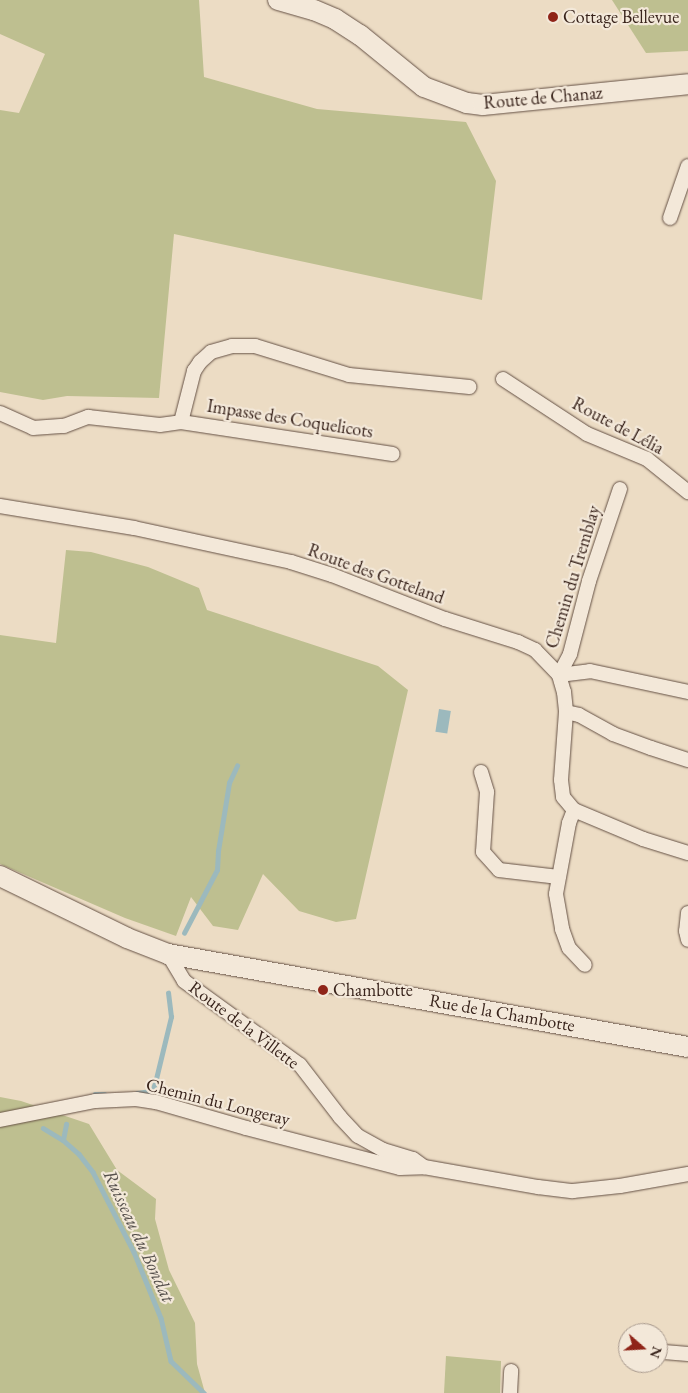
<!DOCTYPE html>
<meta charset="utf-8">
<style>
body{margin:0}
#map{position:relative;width:688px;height:1393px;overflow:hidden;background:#ecdcc4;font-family:"EB Garamond",serif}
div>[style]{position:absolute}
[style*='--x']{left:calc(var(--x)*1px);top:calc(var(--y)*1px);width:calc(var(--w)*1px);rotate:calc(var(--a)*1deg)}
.green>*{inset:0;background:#bebf90}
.water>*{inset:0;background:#9cb9bd;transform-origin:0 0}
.stream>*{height:4.5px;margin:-2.25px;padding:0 2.25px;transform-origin:2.25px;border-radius:2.25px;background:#9cb9bd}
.roads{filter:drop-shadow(0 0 1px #655145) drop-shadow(0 0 1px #655145)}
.street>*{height:14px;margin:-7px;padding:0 7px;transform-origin:7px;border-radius:7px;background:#f3e8d9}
.secondary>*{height:20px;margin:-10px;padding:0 10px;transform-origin:10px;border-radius:10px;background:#f3e8d9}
.dots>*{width:14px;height:14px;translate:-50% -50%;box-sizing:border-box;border:2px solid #f3e8d9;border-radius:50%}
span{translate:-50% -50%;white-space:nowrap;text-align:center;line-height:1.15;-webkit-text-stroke:4.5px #f3e8d9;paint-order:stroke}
.poi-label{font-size:18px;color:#38231b}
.left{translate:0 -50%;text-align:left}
.street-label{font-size:18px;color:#38231b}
.water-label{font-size:19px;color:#56504c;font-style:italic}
.north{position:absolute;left:618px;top:1323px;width:50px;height:50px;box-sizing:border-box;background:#f3e8d9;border:1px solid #a8998d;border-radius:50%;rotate:109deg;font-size:14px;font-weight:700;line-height:20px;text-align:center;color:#38231b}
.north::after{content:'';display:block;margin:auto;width:18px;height:22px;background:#8f2418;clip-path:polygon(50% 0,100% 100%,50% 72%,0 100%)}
</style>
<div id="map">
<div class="green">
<div style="clip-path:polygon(0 0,199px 0,204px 77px,317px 109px,466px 122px,496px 181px,482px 300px,174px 234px,159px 398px,67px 396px,43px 400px,0 392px,0 110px,19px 113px,45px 54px,0 34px)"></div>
<div style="clip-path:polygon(612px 0,688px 0,688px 51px,646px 53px)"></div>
<div style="clip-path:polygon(66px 550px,91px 552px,148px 567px,199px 588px,207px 610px,378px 666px,408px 690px,356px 919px,336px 922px,299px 911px,263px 874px,238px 930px,213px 926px,191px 897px,176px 936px,125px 918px,0 864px,0 635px,56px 643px)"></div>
<div style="clip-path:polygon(0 1097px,21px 1101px,89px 1124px,117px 1170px,156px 1199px,155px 1219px,169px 1270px,195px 1323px,197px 1364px,205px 1393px,0 1393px)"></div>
<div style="clip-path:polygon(446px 1356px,501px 1361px,500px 1393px,444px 1393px)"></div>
</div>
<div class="water">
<div style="left:439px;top:709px;width:12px;height:23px;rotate:9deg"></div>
</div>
<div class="stream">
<div style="--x:184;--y:933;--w:71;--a:-62.4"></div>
<div style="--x:217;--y:870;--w:19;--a:-87"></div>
<div style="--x:218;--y:851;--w:69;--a:-80.8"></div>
<div style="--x:229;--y:783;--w:19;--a:-65"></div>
<div style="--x:137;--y:1093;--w:15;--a:-8"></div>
<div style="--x:152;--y:1091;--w:9;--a:-69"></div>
<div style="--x:155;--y:1083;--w:68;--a:-76.4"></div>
<div style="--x:171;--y:1017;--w:24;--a:-97"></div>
<div style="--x:95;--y:1094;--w:10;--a:0"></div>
<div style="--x:43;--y:1128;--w:23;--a:31"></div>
<div style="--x:63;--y:1140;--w:21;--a:41"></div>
<div style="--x:79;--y:1154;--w:23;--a:52"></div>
<div style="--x:93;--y:1172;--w:90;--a:62.9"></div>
<div style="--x:134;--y:1252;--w:71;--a:67.8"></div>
<div style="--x:161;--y:1318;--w:44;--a:76.9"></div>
<div style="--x:171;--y:1361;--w:46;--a:44.1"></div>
<div style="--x:63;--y:1140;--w:16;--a:-79"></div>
</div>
<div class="roads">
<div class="street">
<div style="--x:670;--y:218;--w:55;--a:-70.9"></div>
<div style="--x:503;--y:379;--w:100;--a:33.2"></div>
<div style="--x:587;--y:434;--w:65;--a:22.6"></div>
<div style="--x:647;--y:459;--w:53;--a:38.8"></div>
<div style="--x:0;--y:413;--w:36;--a:24"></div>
<div style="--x:33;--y:428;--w:31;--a:-4"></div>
<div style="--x:64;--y:426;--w:26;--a:-21"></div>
<div style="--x:88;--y:417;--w:72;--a:6.3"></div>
<div style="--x:160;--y:425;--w:21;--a:-8"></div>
<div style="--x:181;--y:422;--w:53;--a:-75.7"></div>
<div style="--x:194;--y:371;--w:11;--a:-56"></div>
<div style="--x:200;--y:362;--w:15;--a:-42"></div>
<div style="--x:211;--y:352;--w:22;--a:-16"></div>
<div style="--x:232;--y:346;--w:23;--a:0"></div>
<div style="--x:255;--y:346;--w:98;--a:17.1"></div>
<div style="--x:349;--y:375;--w:121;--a:5.7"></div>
<div style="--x:181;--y:422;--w:214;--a:8.6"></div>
<div style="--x:0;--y:506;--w:136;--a:9.3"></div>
<div style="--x:134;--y:528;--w:161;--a:12.2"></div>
<div style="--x:291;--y:562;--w:43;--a:17.6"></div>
<div style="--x:332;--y:575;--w:121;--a:21.3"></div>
<div style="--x:445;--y:619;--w:77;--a:17.5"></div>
<div style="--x:518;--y:642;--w:19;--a:25"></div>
<div style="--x:535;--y:650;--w:35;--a:46"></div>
<div style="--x:559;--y:675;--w:18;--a:74"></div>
<div style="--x:564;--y:692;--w:20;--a:84"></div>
<div style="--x:566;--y:712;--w:68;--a:94.2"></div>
<div style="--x:561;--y:780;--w:17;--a:83"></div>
<div style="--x:563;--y:797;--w:17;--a:50"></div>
<div style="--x:574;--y:810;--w:75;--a:22.8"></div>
<div style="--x:643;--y:839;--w:47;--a:17.3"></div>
<div style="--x:559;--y:675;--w:24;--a:-62"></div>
<div style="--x:570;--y:654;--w:75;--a:-75.4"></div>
<div style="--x:589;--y:581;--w:97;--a:-71.4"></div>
<div style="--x:559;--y:675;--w:31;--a:-7"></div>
<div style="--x:590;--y:671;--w:100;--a:12.1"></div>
<div style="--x:566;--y:712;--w:13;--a:13"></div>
<div style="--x:579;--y:715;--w:39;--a:29"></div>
<div style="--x:613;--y:734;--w:40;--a:20.2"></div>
<div style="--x:651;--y:748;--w:39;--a:18"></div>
<div style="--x:481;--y:772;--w:21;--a:73"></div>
<div style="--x:487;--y:792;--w:60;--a:93.8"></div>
<div style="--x:483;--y:852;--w:24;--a:48"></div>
<div style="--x:499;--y:870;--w:60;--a:6.7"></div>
<div style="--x:574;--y:810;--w:14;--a:111"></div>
<div style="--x:569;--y:823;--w:72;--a:100.4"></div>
<div style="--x:556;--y:894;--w:36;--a:80"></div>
<div style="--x:562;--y:929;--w:20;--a:70"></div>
<div style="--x:569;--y:948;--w:23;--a:47"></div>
<div style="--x:688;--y:913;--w:18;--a:96"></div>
<div style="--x:686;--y:931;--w:9;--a:77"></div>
<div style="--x:168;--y:954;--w:31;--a:59"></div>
<div style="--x:184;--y:981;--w:143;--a:35.9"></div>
<div style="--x:300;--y:1065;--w:66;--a:52.4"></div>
<div style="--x:340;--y:1117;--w:26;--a:47"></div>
<div style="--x:358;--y:1136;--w:29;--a:29"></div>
<div style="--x:383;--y:1150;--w:31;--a:17"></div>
<div style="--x:413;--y:1159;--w:14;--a:36"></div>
<div style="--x:424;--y:1167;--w:116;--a:10"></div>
<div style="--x:538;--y:1187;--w:35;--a:7"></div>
<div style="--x:573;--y:1191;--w:47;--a:-6.1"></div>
<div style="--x:620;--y:1186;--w:69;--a:-10"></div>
<div style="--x:0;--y:1120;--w:97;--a:-11.3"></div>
<div style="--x:95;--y:1101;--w:41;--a:-2.8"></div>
<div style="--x:136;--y:1099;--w:20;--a:9"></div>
<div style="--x:156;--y:1102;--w:94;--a:16.1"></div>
<div style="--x:246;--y:1128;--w:159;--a:14.6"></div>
<div style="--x:400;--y:1168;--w:24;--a:-2"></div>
<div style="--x:664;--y:1352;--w:24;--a:5"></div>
<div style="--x:510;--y:1393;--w:22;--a:-87"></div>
</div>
<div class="secondary">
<div style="--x:278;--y:0;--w:37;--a:16"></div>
<div style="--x:314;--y:10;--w:23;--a:23"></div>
<div style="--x:335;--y:19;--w:30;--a:33"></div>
<div style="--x:360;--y:35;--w:82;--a:39.1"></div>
<div style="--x:424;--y:87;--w:46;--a:20.4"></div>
<div style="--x:467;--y:103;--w:16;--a:7"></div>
<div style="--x:483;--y:105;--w:206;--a:-5.8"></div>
<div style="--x:0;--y:876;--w:141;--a:26"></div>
<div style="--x:127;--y:938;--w:44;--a:21.3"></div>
<div style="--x:168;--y:954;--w:528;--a:10.14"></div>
</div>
</div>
<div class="dots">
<div style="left:553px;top:17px;background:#8f2418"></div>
<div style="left:323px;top:990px;background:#8f2418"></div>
</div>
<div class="poi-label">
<span class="left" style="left:563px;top:17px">Cottage Bellevue</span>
<span class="left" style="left:333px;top:990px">Chambotte</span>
</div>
<div class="street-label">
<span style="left:543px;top:98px;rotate:-5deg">Route de Chanaz</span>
<span style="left:290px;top:419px;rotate:9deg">Impasse des Coquelicots</span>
<span style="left:618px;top:426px;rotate:28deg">Route de Lélia</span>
<span style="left:376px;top:574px;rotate:20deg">Route des Gotteland</span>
<span style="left:573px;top:577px;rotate:-73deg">Chemin du Tremblay</span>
<span style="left:502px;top:1013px;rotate:10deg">Rue de la Chambotte</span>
<span style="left:244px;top:1025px;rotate:37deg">Route de la Villette</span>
<span style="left:218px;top:1102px;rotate:14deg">Chemin du Longeray</span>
</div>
<div class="water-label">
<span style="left:139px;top:1236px;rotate:65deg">Ruisseau du Bondat</span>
</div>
<div class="north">N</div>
</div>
